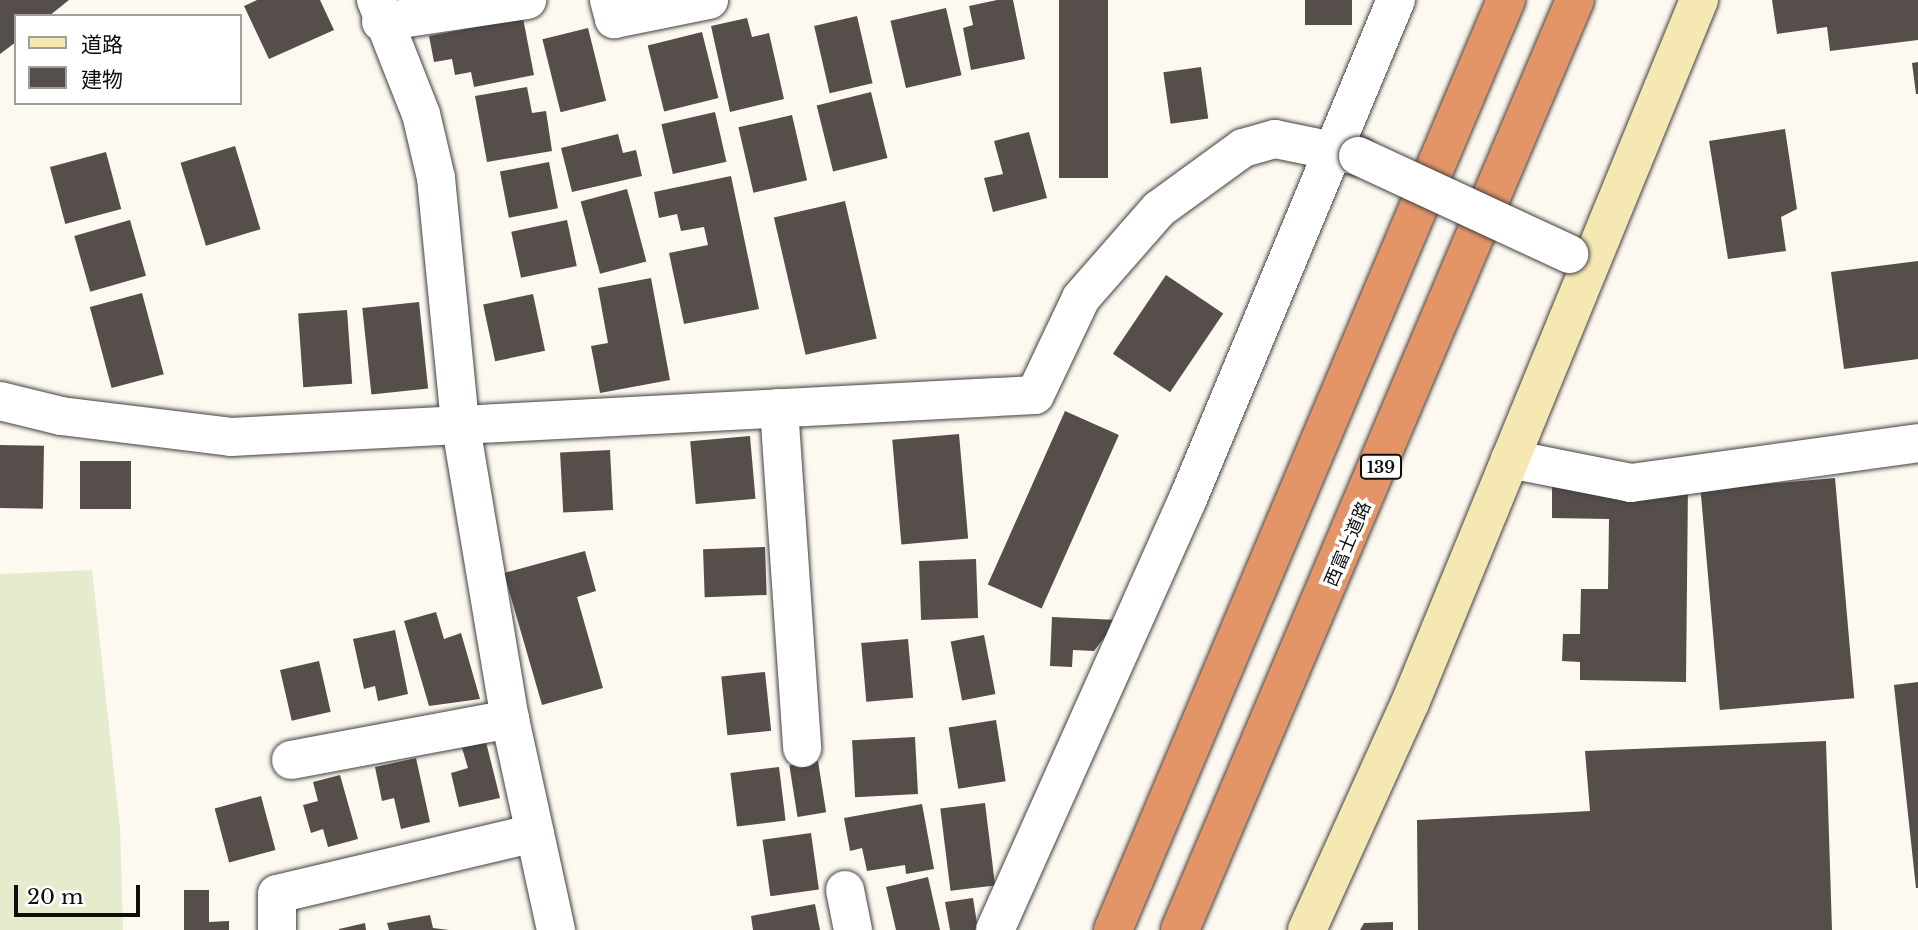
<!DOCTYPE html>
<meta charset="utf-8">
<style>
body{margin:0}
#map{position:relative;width:1918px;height:930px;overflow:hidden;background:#fdf9f0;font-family:"Libre Baskerville","Noto Sans JP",serif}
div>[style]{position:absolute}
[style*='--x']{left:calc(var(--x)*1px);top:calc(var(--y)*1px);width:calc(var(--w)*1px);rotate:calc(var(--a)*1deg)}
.pitch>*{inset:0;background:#e5ecce}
.building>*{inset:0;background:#554e4b;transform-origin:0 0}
.roads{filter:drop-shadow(0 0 2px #414141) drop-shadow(0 0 2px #414141)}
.street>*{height:38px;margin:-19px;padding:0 19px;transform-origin:19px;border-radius:19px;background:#fff}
.secondary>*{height:38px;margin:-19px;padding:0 19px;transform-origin:19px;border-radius:19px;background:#f6e8b3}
.highway>*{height:38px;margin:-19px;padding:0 19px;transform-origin:19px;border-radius:19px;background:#e39568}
.bridges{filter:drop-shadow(0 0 2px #414141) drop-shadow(0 0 2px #414141)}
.street-bridge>*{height:38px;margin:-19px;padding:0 19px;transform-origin:19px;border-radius:19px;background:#fff}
span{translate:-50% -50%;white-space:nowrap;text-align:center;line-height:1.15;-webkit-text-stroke:7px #fff;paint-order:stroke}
.shield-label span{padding:2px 5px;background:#fff;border:2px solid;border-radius:5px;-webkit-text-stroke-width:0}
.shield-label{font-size:16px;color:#0e0e0e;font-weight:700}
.street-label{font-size:18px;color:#0e0e0e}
.legend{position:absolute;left:14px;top:14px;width:228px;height:91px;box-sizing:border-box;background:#fff;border:2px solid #9f9f9f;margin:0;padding:9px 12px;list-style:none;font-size:21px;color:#0e0e0e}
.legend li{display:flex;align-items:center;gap:14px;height:35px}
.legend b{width:35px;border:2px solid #9f9f9f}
.scale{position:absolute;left:14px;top:885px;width:126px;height:32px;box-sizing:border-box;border:4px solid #0e0e0e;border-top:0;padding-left:9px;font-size:21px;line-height:24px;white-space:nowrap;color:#0e0e0e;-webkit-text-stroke:5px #fff;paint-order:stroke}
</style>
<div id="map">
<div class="pitch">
<div style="clip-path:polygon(92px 570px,120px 827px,123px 930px,0 930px,0 574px)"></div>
</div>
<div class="building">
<div style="clip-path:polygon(0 0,69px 0,49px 16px,16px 16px,16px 42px,0 54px)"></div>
<div style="clip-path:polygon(257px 0,320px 0,334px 30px,269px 59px,244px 6px)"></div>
<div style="clip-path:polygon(997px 0,1013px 0,1025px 59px,971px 70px,963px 28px,973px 25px,969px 6px)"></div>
<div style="left:1059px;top:0;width:49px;height:178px"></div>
<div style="left:1305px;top:0;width:47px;height:25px"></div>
<div style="clip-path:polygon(1772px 0,1918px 0,1918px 40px,1830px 51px,1827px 27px,1777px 34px)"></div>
<div style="left:946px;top:8px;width:69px;height:57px;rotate:77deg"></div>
<div style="left:857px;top:16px;width:69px;height:44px;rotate:77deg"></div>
<div style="clip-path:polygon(523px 18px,534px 75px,474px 87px,471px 72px,455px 75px,452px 59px,434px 62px,429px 36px)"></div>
<div style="clip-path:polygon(747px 18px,752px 37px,769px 33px,784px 99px,730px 112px,711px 26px)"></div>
<div style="left:588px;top:28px;width:75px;height:47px;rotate:76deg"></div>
<div style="left:702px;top:32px;width:68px;height:56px;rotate:76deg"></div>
<div style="clip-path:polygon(1918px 62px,1918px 94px,1916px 94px,1912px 63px)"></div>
<div style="left:1201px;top:67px;width:52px;height:38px;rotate:82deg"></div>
<div style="clip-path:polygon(527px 87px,532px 113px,546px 111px,552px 151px,487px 162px,475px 96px)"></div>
<div style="left:871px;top:92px;width:68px;height:56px;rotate:76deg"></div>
<div style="left:715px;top:112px;width:51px;height:55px;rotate:77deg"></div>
<div style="left:792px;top:115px;width:67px;height:55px;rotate:77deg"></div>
<div style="clip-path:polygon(1785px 129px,1797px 209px,1781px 217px,1786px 251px,1728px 259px,1709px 141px)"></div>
<div style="clip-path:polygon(1029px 132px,1047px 198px,993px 212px,984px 178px,1003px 174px,994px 141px)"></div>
<div style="clip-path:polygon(618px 134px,623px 153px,636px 150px,642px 176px,572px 192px,561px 148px)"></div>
<div style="left:235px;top:146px;width:87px;height:57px;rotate:73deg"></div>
<div style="left:106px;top:152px;width:59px;height:58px;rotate:75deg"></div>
<div style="left:549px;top:162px;width:47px;height:50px;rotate:79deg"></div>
<div style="clip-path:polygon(731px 176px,759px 309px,684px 324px,669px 253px,708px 245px,704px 227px,681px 231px,677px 214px,659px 218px,654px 192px)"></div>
<div style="left:627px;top:189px;width:75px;height:48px;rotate:75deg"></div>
<div style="left:845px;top:201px;width:141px;height:73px;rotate:77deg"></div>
<div style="left:130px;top:220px;width:58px;height:58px;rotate:74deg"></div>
<div style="left:567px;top:220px;width:47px;height:57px;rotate:78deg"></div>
<div style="clip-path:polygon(1918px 261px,1918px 359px,1844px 369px,1831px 272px)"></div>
<div style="left:1166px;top:275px;width:69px;height:95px;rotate:34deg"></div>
<div style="clip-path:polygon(651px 278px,670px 380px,600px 393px,591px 346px,608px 343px,598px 288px)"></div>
<div style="left:142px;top:293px;width:84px;height:54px;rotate:75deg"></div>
<div style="left:533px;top:294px;width:58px;height:51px;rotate:78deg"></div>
<div style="left:419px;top:302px;width:87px;height:57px;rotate:84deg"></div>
<div style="left:347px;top:310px;width:74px;height:49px;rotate:86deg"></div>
<div style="left:1065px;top:411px;width:59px;height:190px;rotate:24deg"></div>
<div style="left:959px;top:434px;width:105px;height:67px;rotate:85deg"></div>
<div style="left:750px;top:436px;width:63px;height:60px;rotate:85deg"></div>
<div style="left:0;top:445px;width:44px;height:63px;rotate:1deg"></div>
<div style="left:610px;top:450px;width:60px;height:50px;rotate:87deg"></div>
<div style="left:80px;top:461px;width:51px;height:48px"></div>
<div style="left:1835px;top:478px;width:221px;height:135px;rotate:85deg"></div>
<div style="clip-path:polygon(1552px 483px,1688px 485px,1686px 682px,1580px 680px,1580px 662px,1562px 661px,1563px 634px,1580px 634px,1581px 589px,1608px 589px,1609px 519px,1552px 518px)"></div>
<div style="left:765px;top:547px;width:48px;height:62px;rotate:88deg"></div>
<div style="clip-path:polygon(585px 551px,596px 591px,577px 597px,603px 688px,542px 705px,504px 573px)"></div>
<div style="left:976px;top:559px;width:59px;height:57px;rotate:88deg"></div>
<div style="clip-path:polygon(436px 612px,444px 639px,461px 633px,480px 699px,429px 706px,404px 621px)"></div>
<div style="clip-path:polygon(1052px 617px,1118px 620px,1094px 651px,1073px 650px,1072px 667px,1050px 666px)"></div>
<div style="clip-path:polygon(395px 630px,408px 694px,378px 701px,375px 686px,364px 689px,353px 639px)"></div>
<div style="left:984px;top:635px;width:60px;height:34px;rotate:79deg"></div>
<div style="left:908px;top:639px;width:59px;height:47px;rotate:85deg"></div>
<div style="left:319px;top:661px;width:52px;height:40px;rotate:77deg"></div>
<div style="left:765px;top:672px;width:59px;height:44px;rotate:84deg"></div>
<div style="clip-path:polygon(1918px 682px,1918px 888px,1916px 888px,1894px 685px)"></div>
<div style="left:996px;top:720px;width:62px;height:48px;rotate:81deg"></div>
<div style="left:915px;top:737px;width:57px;height:63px;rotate:87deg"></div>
<div style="clip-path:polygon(1826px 741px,1832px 930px,1418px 930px,1417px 820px,1590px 811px,1585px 751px)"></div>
<div style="clip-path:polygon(486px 742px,500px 798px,459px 807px,451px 773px,468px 768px,462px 748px)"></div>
<div style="clip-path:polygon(416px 758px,430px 822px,401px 829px,394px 798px,382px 801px,375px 767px)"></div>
<div style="left:818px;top:761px;width:52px;height:29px;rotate:81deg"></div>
<div style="left:779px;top:767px;width:54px;height:49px;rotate:83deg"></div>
<div style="clip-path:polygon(340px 775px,358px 839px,328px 847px,323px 829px,311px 833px,303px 805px,318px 801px,313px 782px)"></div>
<div style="left:261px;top:796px;width:56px;height:48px;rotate:75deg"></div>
<div style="left:985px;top:803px;width:83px;height:45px;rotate:83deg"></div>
<div style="clip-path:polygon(922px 804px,934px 869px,906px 874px,905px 865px,867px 871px,862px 848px,850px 851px,844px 818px)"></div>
<div style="left:811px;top:833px;width:57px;height:49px;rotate:82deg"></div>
<div style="clip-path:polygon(928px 877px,940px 930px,896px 930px,886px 887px)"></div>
<div style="clip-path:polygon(184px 890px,209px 890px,209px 922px,229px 921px,229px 930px,184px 930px)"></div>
<div style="clip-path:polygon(973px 898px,978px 930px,950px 930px,945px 902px)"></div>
<div style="clip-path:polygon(815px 904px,820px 930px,753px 930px,751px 916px)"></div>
<div style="clip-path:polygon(430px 915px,433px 928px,449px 930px,389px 930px,387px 923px)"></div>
<div style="clip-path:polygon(1393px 922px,1393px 930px,1360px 930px,1364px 923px)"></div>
<div style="clip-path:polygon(365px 923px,366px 930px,339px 930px,339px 929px)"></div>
</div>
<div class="roads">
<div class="street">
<div style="--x:376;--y:0;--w:123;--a:68.5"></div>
<div style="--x:421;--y:114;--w:66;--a:76.8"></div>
<div style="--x:436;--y:178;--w:244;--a:84.4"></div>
<div style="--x:460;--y:421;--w:302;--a:80.5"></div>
<div style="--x:510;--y:719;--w:216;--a:77.7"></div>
<div style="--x:609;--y:0;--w:20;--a:75"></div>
<div style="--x:614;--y:19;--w:97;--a:-11.3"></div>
<div style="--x:381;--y:22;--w:148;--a:-8.6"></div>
<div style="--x:0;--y:401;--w:63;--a:13.8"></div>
<div style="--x:61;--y:416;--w:171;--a:7"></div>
<div style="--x:231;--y:437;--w:805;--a:-2.99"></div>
<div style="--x:1035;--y:395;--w:107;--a:-64.6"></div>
<div style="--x:1081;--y:298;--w:118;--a:-48.8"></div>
<div style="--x:1159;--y:209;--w:104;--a:-36"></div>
<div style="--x:1243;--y:148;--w:33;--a:-16"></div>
<div style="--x:1275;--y:139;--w:85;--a:11.6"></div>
<div style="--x:779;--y:408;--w:341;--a:86.1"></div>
<div style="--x:1510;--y:459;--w:123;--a:11.2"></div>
<div style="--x:1631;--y:483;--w:290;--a:-7.9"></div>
<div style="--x:291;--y:760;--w:223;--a:-10.6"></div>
<div style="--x:845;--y:890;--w:41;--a:78.7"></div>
<div style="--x:277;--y:930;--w:36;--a:-90"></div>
<div style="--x:277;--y:894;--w:265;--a:-13.3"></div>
<div style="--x:995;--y:930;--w:470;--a:-65.9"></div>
<div style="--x:1187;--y:501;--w:543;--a:-67.36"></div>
</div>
<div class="secondary">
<div style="--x:1307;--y:930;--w:249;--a:-65.6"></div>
<div style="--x:1410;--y:703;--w:760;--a:-67.65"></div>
</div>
<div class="highway">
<div style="--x:1113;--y:930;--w:1010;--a:-67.09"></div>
<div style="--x:1180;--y:930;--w:1010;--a:-66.99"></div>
</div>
</div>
<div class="bridges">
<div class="street-bridge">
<div style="--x:1358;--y:156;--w:233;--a:24.9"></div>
</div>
</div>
<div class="shield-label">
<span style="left:1381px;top:467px">139</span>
</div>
<div class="street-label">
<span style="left:1348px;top:544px;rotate:-67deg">西富士道路</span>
</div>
<ul class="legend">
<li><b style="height:9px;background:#f6e8b3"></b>道路</li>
<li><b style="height:19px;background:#554e4b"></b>建物</li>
</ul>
<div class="scale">20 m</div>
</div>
